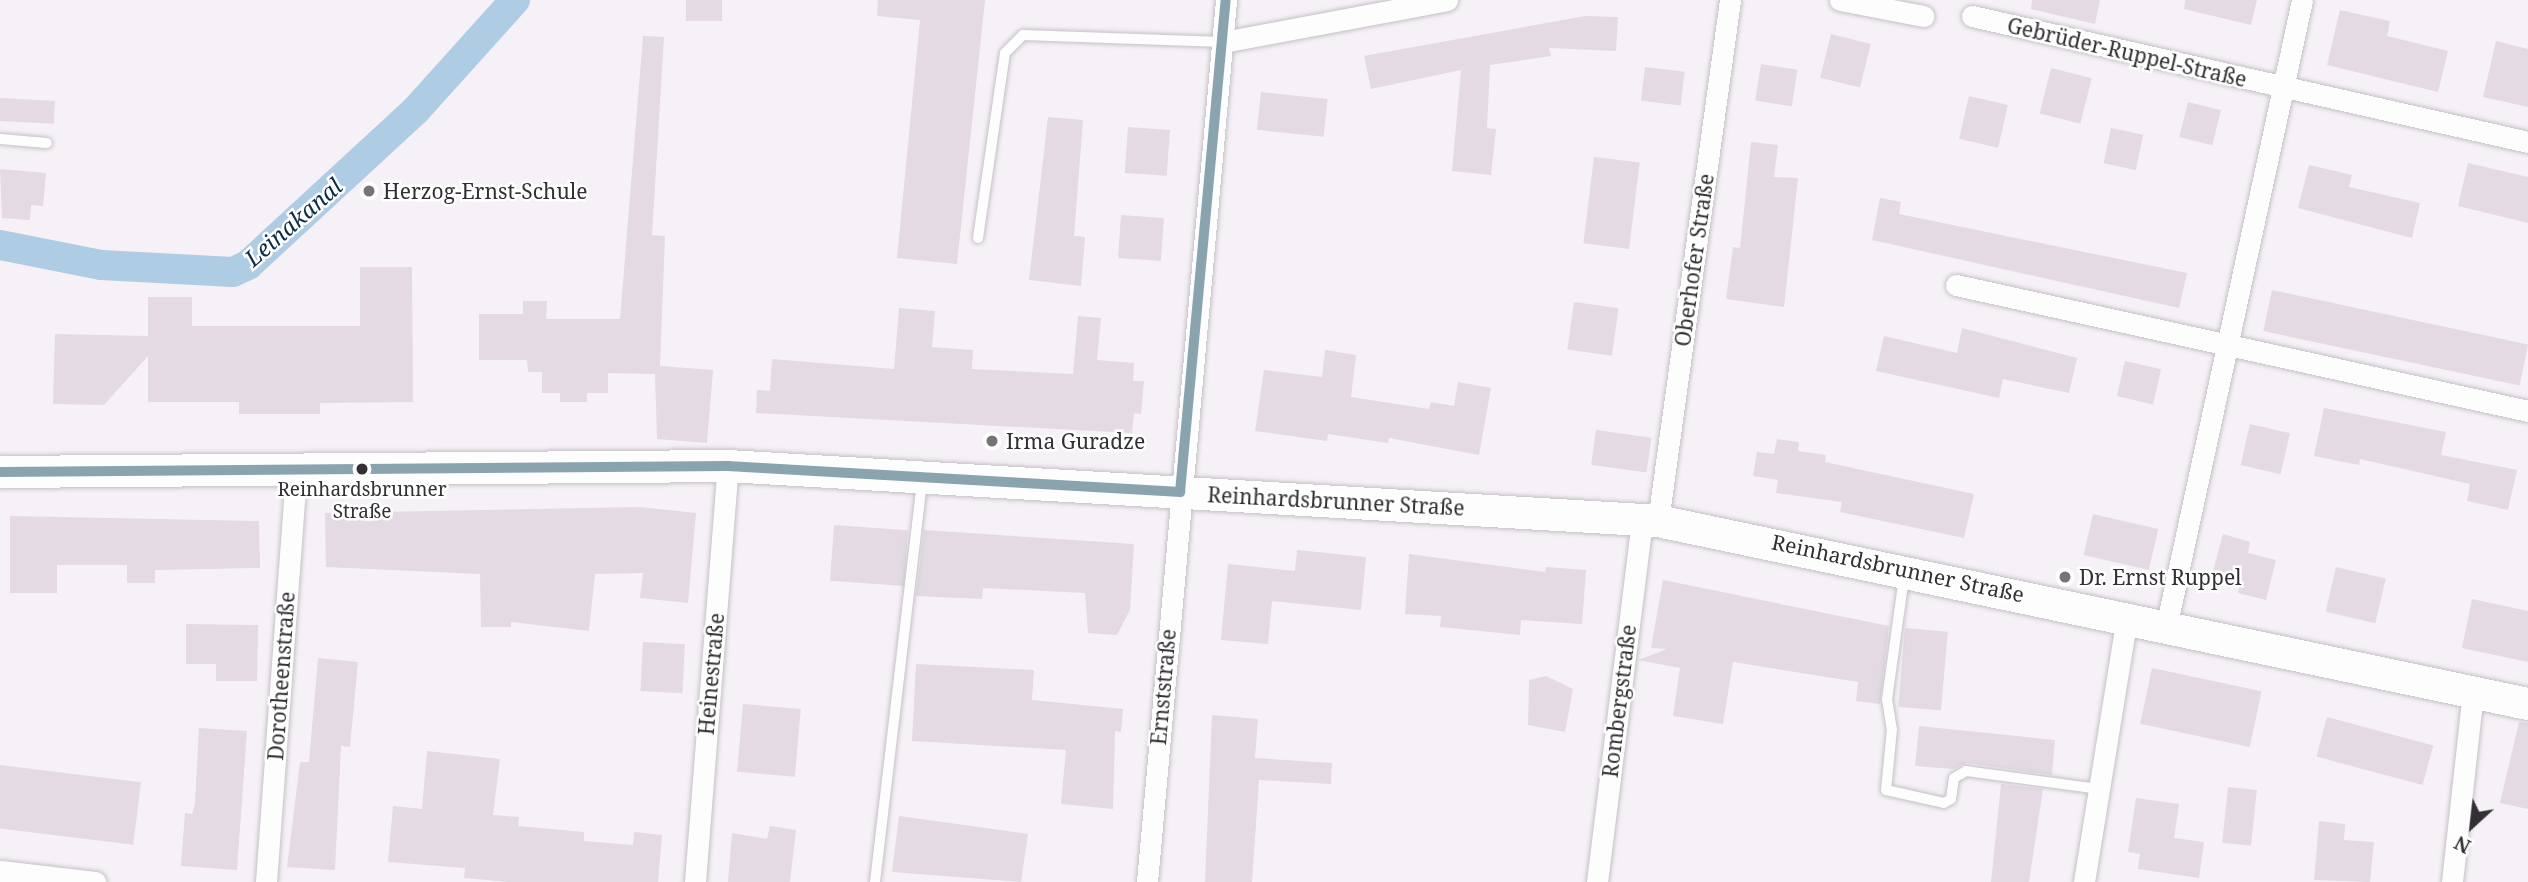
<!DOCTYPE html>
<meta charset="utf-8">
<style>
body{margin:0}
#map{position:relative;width:2528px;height:882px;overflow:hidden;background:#f6f1f7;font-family:"Noto Serif",serif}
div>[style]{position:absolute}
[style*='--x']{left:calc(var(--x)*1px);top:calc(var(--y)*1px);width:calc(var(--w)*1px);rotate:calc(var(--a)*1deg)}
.canal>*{height:30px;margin:-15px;padding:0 15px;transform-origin:15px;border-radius:15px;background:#afcce5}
.building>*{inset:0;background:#e3dae3;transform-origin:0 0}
.roads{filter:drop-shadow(0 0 2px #c4c1c5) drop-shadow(0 0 2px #c4c1c5)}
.lane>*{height:10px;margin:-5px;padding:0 5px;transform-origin:5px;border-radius:5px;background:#fefdfe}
.street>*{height:21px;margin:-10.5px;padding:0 10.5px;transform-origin:10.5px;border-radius:10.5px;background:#fefdfe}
.secondary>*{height:32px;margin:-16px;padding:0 16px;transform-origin:16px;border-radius:16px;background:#fefdfe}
.bus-1>*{height:10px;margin:-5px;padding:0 5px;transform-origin:5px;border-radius:5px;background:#8aa4af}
.dots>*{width:19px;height:19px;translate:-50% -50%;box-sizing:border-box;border:4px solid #fff;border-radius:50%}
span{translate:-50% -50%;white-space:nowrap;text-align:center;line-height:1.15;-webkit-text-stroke:5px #fff;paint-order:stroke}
.bus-label{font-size:19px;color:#333034}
.street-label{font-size:21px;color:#333034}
.poi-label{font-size:21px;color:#333034}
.left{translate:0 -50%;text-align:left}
.water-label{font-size:23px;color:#0a2f45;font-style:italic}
.north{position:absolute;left:2437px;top:791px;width:70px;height:70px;-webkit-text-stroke:5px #fff;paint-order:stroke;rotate:207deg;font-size:19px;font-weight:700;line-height:28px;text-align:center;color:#333034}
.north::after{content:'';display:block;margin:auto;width:24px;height:32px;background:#333034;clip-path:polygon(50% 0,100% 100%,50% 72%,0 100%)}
</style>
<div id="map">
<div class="canal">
<div style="--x:0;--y:245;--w:103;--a:11.2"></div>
<div style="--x:101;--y:265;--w:132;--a:3"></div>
<div style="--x:233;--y:272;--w:17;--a:-25"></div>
<div style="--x:248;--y:265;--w:229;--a:-42.7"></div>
<div style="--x:416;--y:110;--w:148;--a:-48"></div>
</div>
<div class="building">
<div style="left:686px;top:0;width:36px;height:21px"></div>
<div style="clip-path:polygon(878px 0,985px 0,957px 264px,897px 258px,920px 20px,877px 16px)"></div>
<div style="clip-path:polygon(2032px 0,2100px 0,2095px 24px,2031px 9px)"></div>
<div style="clip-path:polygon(2185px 0,2257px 0,2251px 25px,2184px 9px)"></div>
<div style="clip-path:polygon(2340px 10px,2390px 21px,2387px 36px,2448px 51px,2438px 92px,2327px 65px)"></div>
<div style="clip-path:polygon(1585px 16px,1618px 17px,1616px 51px,1549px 48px,1551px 56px,1490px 65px,1487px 128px,1496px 129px,1491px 175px,1452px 171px,1461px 70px,1371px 89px,1364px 56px)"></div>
<div style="left:1831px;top:34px;width:41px;height:45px;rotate:14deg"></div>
<div style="clip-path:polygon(643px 36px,664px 37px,652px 235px,665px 236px,660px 366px,713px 370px,707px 443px,657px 439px,655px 374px,608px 373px,608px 393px,587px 393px,587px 402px,560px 402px,560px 393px,542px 393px,542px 372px,528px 372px,527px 360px,479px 360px,479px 314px,523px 314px,523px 301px,547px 301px,546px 319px,620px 319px)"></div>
<div style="clip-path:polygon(2496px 41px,2528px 49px,2528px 107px,2483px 97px)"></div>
<div style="left:1761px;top:64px;width:37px;height:37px;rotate:9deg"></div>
<div style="left:1645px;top:67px;width:40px;height:34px;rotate:7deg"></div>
<div style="left:2051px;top:68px;width:42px;height:47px;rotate:14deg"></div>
<div style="left:1261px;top:92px;width:67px;height:38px;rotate:6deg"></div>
<div style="left:1969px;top:96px;width:40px;height:44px;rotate:13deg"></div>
<div style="left:0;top:98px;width:55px;height:23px;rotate:3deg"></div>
<div style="left:2188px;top:102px;width:34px;height:36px;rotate:14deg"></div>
<div style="clip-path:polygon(1048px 117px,1083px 120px,1074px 236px,1085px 237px,1081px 286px,1029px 280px)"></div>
<div style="left:1128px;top:127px;width:42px;height:46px;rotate:4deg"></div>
<div style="left:2111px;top:128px;width:33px;height:36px;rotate:12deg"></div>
<div style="clip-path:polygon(1751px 142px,1778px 145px,1774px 177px,1798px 178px,1784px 307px,1726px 299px,1733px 247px,1740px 248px)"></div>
<div style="left:1594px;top:157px;width:46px;height:87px;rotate:7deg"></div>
<div style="clip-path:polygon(2468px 163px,2528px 177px,2528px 223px,2458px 206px)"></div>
<div style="clip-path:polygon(2309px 165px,2352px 175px,2349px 187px,2420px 203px,2412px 238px,2298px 208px)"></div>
<div style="clip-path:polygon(0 169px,46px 173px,43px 206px,31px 205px,30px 220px,2px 218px)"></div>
<div style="clip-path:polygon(1880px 198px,1901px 202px,1899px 214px,2187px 273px,2179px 308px,1872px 240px)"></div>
<div style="left:1121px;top:215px;width:43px;height:43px;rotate:4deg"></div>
<div style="clip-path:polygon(360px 267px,412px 267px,413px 402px,320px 403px,320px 414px,239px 414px,239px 402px,148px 402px,148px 356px,104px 405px,53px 404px,55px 334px,148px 336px,148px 297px,192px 297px,192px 326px,360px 326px)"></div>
<div style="left:2272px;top:290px;width:262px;height:42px;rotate:12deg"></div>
<div style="left:1574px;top:302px;width:45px;height:48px;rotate:8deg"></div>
<div style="clip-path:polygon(899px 308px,935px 311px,932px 347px,973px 350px,972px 369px,1073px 374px,1078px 316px,1101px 318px,1097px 360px,1134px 363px,1133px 381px,1144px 381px,1141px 414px,1134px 413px,1132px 433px,756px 413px,757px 390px,770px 391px,772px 359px,894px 369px)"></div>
<div style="clip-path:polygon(1962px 328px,2077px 358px,2069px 393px,2003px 379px,1999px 398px,1876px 371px,1884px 336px,1957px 353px)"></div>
<div style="clip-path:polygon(1325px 350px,1356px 355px,1351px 397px,1429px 409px,1431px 402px,1454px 406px,1458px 382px,1491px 388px,1479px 455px,1389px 438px,1388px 443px,1328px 434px,1327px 441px,1255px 431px,1264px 370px,1322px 377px)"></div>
<div style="left:2125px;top:361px;width:37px;height:36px;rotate:13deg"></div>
<div style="clip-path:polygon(2324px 408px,2446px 432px,2441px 455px,2517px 470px,2508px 510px,2467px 501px,2470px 484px,2360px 459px,2359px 465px,2314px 456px)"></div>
<div style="left:2250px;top:424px;width:41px;height:42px;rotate:13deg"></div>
<div style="left:1596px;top:430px;width:56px;height:35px;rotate:8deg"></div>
<div style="clip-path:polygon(1777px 439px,1799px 442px,1798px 451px,1826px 455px,1825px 462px,1974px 494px,1964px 538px,1840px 512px,1842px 502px,1776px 493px,1778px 480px,1753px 476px,1757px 452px,1774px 454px)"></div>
<div style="clip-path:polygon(640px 507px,696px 513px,688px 603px,640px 598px,643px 573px,595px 574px,589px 631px,511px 622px,511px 627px,481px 627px,480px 574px,326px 567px,325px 513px)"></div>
<div style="left:2093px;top:514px;width:67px;height:42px;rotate:13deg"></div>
<div style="clip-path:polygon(10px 516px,259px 521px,260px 568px,155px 570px,155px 583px,127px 583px,127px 565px,57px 565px,57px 593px,10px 593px)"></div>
<div style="left:834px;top:525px;width:74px;height:56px;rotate:4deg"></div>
<div style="clip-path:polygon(924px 530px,1134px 544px,1130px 610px,1117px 635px,1088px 633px,1085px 593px,983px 588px,982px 599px,916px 596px)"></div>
<div style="clip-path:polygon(2223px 534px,2250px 542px,2248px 553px,2276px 560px,2266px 600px,2238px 593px,2240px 582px,2212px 575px)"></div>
<div style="clip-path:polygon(1297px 550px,1366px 557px,1361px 610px,1272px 601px,1268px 644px,1221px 640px,1228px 564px,1295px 571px)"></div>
<div style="clip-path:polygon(1409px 554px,1545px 572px,1546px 567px,1586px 570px,1582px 624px,1521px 620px,1520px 635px,1440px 627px,1441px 616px,1405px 614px)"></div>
<div style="left:2336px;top:567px;width:51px;height:46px;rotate:13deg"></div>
<div style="clip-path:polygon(1663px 580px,1889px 626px,1880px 704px,1856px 701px,1858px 682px,1733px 662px,1723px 724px,1673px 716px,1680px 668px,1638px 660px,1667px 649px,1651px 648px)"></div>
<div style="clip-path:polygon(2472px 599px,2528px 611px,2528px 662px,2462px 648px)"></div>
<div style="clip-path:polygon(186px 624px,258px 625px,257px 681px,216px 681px,216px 664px,186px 664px)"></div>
<div style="left:1905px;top:628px;width:43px;height:79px;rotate:5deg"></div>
<div style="left:643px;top:642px;width:42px;height:49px;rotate:3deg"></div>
<div style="clip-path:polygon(318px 658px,358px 662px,350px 747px,341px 746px,335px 870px,287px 867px,300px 762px,309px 762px)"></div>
<div style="clip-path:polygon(916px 664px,1034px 670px,1032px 700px,1123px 709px,1121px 732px,1115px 731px,1113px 809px,1061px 804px,1066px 750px,912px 741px)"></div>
<div style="left:2152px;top:668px;width:112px;height:57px;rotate:12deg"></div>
<div style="clip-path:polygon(1546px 676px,1573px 689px,1565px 732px,1528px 725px,1529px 680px)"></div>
<div style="left:743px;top:704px;width:58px;height:68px;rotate:5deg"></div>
<div style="clip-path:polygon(1212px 715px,1258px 719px,1255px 758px,1332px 763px,1331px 784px,1259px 780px,1252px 882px,1205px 882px)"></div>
<div style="left:2327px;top:717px;width:110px;height:41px;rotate:15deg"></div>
<div style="clip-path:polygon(2519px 722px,2528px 723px,2528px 809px,2500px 803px)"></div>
<div style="clip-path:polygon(1919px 726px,2055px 740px,2052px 775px,1967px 763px,1953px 769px,1915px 766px)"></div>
<div style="clip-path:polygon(199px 728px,247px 731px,237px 870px,181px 866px,185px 813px,192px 814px,195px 804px)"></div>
<div style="clip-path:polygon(427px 751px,500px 759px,493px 815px,519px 817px,518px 826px,584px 832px,584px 841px,633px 845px,634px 832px,662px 835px,658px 882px,510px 882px,464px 878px,465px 868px,388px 862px,393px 806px,422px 809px)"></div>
<div style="left:0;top:765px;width:142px;height:63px;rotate:7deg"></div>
<div style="clip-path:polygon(2001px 784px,2043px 789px,2029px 882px,1991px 882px)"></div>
<div style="left:2228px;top:787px;width:29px;height:56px;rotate:6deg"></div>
<div style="clip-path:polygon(2136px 798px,2179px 804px,2174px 838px,2204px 842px,2199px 878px,2138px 869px,2140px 854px,2128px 852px)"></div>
<div style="clip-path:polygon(899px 816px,1028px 834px,1021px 882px,892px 872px)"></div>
<div style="clip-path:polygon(2319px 821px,2345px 824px,2344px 840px,2374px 842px,2370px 882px,2314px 880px)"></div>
<div style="clip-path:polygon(770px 826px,796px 830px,790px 882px,728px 882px,732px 833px,767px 839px)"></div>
</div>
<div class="roads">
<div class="lane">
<div style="--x:0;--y:139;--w:47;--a:4.9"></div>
<div style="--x:978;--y:238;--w:187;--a:-81.7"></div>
<div style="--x:1005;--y:53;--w:25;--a:-45"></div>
<div style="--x:1023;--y:35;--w:200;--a:2"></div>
<div style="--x:1904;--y:577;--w:123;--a:97.9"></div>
<div style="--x:1887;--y:699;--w:30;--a:81"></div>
<div style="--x:1892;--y:729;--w:61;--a:95.6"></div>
<div style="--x:1886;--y:790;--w:59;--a:12.6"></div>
<div style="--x:1944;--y:803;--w:8;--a:-30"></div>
<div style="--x:1951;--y:799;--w:21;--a:-82"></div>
<div style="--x:1954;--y:778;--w:14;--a:-30"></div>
<div style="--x:1966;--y:771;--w:134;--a:7.7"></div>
<div style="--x:875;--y:882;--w:406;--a:-83.3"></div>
</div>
<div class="street">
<div style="--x:1840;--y:0;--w:85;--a:10.9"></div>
<div style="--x:1972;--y:16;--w:570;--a:12.77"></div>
<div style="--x:1223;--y:42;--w:228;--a:-10.6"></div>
<div style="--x:1956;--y:285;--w:586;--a:12.42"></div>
<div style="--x:1658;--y:521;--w:526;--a:-82.13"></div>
<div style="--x:2167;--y:623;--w:637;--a:-77.77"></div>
<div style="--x:0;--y:871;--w:96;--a:6.6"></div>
<div style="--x:266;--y:882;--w:414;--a:-85.8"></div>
<div style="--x:695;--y:882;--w:417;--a:-85.5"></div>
<div style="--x:1147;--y:882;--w:886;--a:-84.88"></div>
<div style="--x:1597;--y:882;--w:366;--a:-82.9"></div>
<div style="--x:2084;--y:882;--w:268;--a:-80.8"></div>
<div style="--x:2452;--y:882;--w:192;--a:-83.7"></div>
</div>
<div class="secondary">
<div style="--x:0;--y:472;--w:728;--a:-0.47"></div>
<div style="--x:728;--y:466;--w:932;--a:3.38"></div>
<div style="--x:1658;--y:521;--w:889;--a:11.88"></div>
</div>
</div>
<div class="bus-1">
<div style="--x:0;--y:472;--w:728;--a:-0.47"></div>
<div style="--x:728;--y:466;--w:453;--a:3.3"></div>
<div style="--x:1180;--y:492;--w:494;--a:-84.7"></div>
</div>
<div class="dots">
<div style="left:369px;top:191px;background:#777478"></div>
<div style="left:992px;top:441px;background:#777478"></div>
<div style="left:362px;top:469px;background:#333034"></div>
<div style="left:2065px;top:577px;background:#777478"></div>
</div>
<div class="bus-label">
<span style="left:362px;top:501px">Reinhardsbrunner<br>Straße</span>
</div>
<div class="street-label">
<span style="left:2127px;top:52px;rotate:13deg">Gebrüder-Ruppel-Straße</span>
<span style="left:1694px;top:260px;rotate:-82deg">Oberhofer Straße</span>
<span style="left:1336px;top:501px;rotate:3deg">Reinhardsbrunner Straße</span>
<span style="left:1898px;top:568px;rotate:12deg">Reinhardsbrunner Straße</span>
<span style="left:711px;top:674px;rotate:-85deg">Heinestraße</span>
<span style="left:281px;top:676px;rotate:-86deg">Dorotheenstraße</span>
<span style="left:1163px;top:687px;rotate:-85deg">Ernststraße</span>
<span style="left:1619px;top:701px;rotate:-83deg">Rombergstraße</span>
</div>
<div class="poi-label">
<span class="left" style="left:383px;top:191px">Herzog-Ernst-Schule</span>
<span class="left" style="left:1006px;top:441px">Irma Guradze</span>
<span class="left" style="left:2079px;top:577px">Dr. Ernst Ruppel</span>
</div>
<div class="water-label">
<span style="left:293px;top:222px;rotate:-41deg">Leinakanal</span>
</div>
<div class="north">N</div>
</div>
